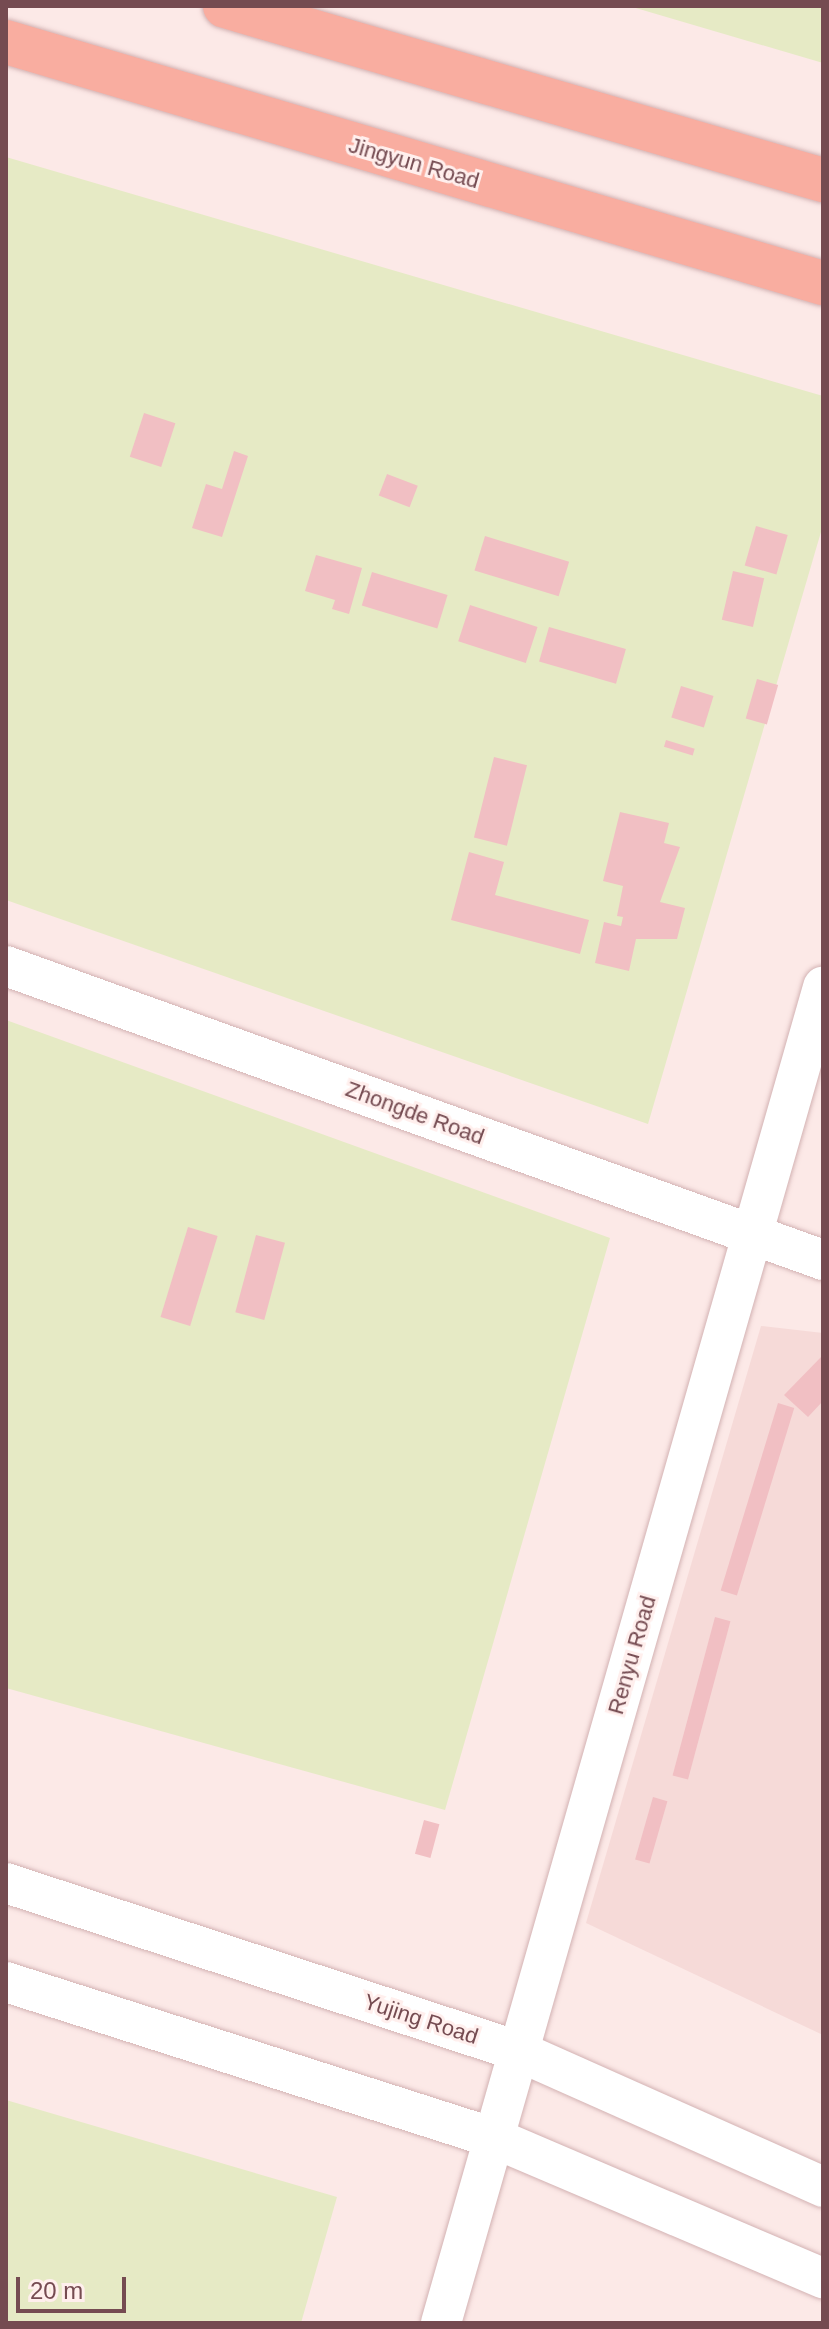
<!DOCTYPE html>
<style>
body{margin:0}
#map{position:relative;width:829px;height:2329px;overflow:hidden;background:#fce9e7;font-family:Helvetica,sans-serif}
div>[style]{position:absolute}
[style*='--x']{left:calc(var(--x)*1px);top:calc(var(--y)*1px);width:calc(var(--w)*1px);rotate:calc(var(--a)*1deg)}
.residential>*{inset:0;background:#f6dad8}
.green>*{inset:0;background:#e6eac5}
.building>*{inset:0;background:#f1bfc3;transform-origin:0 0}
.roads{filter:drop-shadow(0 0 2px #d3b2b3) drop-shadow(0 0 2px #d3b2b3)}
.minor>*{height:40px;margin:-20px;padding:0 20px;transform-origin:20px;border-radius:20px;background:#fff}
.major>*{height:44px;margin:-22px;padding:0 22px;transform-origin:22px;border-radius:22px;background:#f9ada0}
span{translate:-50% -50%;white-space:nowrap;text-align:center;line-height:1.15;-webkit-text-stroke:6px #ffefed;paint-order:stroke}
.street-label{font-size:22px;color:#754b51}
.frame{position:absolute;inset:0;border:8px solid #754b51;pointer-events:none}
.scale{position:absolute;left:16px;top:2277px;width:110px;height:36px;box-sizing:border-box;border:4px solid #754b51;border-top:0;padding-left:10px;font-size:24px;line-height:28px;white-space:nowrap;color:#754b51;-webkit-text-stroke:6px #ffefed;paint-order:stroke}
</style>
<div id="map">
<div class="residential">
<div style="clip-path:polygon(761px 1326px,823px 1333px,823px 2035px,586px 1923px)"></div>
</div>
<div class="green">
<div style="clip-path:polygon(629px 6px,823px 6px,823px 63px)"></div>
<div style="clip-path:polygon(6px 157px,823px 396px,823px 525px,648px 1124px,6px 900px)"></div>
<div style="clip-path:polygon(6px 1020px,610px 1238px,445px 1810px,6px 1688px)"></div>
<div style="clip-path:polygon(6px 2100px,337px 2197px,301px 2323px,6px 2323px)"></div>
</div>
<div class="building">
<div style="left:144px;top:413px;width:33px;height:46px;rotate:18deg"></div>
<div style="clip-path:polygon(234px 451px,248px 456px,222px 537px,192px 528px,206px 484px,222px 489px)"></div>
<div style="left:387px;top:474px;width:33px;height:23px;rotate:21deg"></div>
<div style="left:756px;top:526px;width:33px;height:41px;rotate:16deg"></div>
<div style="left:485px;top:536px;width:88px;height:36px;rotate:17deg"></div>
<div style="clip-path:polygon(316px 555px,362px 568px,349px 614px,332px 609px,335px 600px,305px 591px)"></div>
<div style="left:733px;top:571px;width:32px;height:50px;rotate:13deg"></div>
<div style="left:372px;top:572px;width:79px;height:35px;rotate:17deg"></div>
<div style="left:470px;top:605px;width:71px;height:38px;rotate:18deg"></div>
<div style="left:549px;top:627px;width:80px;height:36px;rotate:16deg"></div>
<div style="left:757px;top:679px;width:22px;height:41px;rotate:16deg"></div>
<div style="left:681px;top:686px;width:34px;height:33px;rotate:17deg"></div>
<div style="left:666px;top:740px;width:30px;height:7px;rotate:17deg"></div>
<div style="left:494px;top:757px;width:34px;height:83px;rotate:14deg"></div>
<div style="clip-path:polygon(620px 812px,669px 823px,664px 843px,680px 847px,660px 902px,685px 908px,677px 939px,636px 939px,629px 971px,595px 963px,604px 922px,621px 926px,623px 917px,617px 916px,623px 886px,603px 881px)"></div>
<div style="clip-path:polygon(469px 852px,504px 862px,495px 895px,589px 920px,580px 954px,451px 920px)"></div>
<div style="left:188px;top:1227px;width:31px;height:94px;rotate:17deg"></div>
<div style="left:256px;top:1235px;width:30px;height:80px;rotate:15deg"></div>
<div style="clip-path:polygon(823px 1355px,823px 1401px,808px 1417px,784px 1395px)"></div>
<div style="left:778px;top:1403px;width:17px;height:196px;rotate:17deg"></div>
<div style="left:715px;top:1617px;width:16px;height:164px;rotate:15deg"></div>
<div style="left:653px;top:1797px;width:15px;height:65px;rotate:16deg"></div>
<div style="left:424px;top:1820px;width:16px;height:35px;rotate:15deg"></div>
</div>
<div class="roads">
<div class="minor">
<div style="--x:6;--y:966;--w:868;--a:19.79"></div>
<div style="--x:6;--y:1883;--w:539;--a:18.17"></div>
<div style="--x:518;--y:2051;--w:334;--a:24"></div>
<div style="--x:6;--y:1982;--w:512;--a:17.73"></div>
<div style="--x:494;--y:2138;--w:358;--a:23.1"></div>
<div style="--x:441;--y:2323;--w:1390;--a:-74.04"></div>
</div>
<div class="major">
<div style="--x:225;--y:6;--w:623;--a:16.22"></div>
<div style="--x:6;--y:42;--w:852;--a:16.44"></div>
</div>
</div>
<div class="street-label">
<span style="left:414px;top:163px;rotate:16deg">Jingyun Road</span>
<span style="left:415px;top:1113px;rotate:20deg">Zhongde Road</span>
<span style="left:632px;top:1655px;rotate:-74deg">Renyu Road</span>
<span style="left:421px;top:2019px;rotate:18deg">Yujing Road</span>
</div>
<div class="frame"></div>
<div class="scale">20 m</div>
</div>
